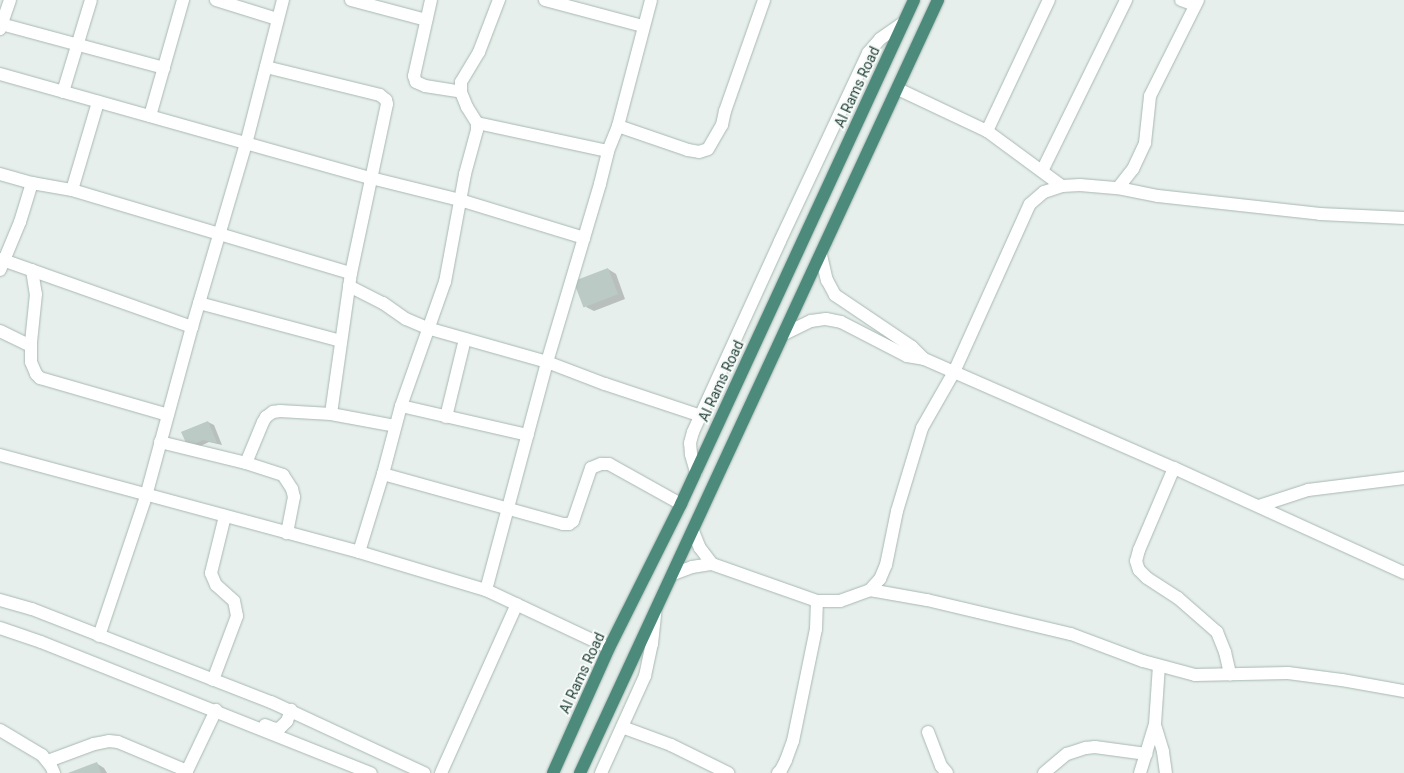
<!DOCTYPE html>
<style>
body{margin:0}
#map{position:relative;width:1404px;height:773px;overflow:hidden;background:#e6efeb;font-family:Roboto,sans-serif}
div>[style]{position:absolute}
[style*='--x']{left:calc(var(--x)*1px);top:calc(var(--y)*1px);width:calc(var(--w)*1px);rotate:calc(var(--a)*1deg)}
.shadow>*{inset:0;background:#0003}
.building>*{inset:0;background:#bbcac4;transform-origin:0 0}
.roads{filter:drop-shadow(0 0 1px #a8b8b2) drop-shadow(0 0 1px #a8b8b2)}
.minor>*{height:12px;margin:-6px;padding:0 6px;transform-origin:6px;border-radius:6px;background:#fff}
.tertiary>*{height:12px;margin:-6px;padding:0 6px;transform-origin:6px;border-radius:6px;background:#fff}
.secondary>*{height:12px;margin:-6px;padding:0 6px;transform-origin:6px;border-radius:6px;background:#fff}
.trunk>*{height:12px;margin:-6px;padding:0 6px;transform-origin:6px;border-radius:6px;background:#4c8a7c}
span{translate:-50% -50%;white-space:nowrap;text-align:center;line-height:1.15;-webkit-text-stroke:4px #f7fbf9;paint-order:stroke}
.street-label{font-size:14px;color:#24423a}
</style>
<div id="map">
<div class="shadow">
<div style="clip-path:polygon(608px 269px,616px 274px,625px 299px,594px 311px,586px 307px)"></div>
<div style="clip-path:polygon(208px 422px,214px 425px,222px 445px,209px 442px,194px 449px,182px 432px)"></div>
<div style="clip-path:polygon(96px 763px,104px 768px,107px 773px,71px 773px)"></div>
</div>
<div class="building">
<div style="left:608px;top:268px;width:28px;height:37px;rotate:69deg"></div>
<div style="clip-path:polygon(208px 421px,217px 443px,203px 440px,188px 447px,181px 432px)"></div>
<div style="clip-path:polygon(97px 762px,101px 773px,68px 773px)"></div>
</div>
<div class="roads">
<div class="minor">
<div style="--x:216;--y:0;--w:64;--a:17.3"></div>
<div style="--x:351;--y:0;--w:78;--a:14.9"></div>
<div style="--x:431;--y:0;--w:78;--a:102.6"></div>
<div style="--x:414;--y:76;--w:6;--a:72"></div>
<div style="--x:416;--y:82;--w:10;--a:24"></div>
<div style="--x:425;--y:86;--w:36;--a:9"></div>
<div style="--x:545;--y:0;--w:101;--a:14.9"></div>
<div style="--x:1181;--y:0;--w:15;--a:20"></div>
<div style="--x:1;--y:24;--w:169;--a:15.1"></div>
<div style="--x:0;--y:29;--w:31;--a:-71"></div>
<div style="--x:266;--y:67;--w:117;--a:13.8"></div>
<div style="--x:380;--y:95;--w:8;--a:40"></div>
<div style="--x:386;--y:100;--w:4;--a:76"></div>
<div style="--x:387;--y:104;--w:173;--a:102"></div>
<div style="--x:351;--y:273;--w:142;--a:98.1"></div>
<div style="--x:0;--y:74;--w:385;--a:15.7"></div>
<div style="--x:371;--y:178;--w:92;--a:13.9"></div>
<div style="--x:460;--y:200;--w:130;--a:17"></div>
<div style="--x:898;--y:89;--w:98;--a:25.3"></div>
<div style="--x:987;--y:131;--w:93;--a:36.3"></div>
<div style="--x:63;--y:92;--w:96;--a:-73.1"></div>
<div style="--x:150;--y:116;--w:121;--a:-74.1"></div>
<div style="--x:477;--y:123;--w:134;--a:12.1"></div>
<div style="--x:618;--y:126;--w:74;--a:18.9"></div>
<div style="--x:688;--y:150;--w:11;--a:10"></div>
<div style="--x:699;--y:152;--w:9;--a:-18"></div>
<div style="--x:708;--y:149;--w:28;--a:-60"></div>
<div style="--x:722;--y:125;--w:14;--a:-78"></div>
<div style="--x:725;--y:111;--w:118;--a:-70.6"></div>
<div style="--x:987;--y:131;--w:145;--a:-64.7"></div>
<div style="--x:1042;--y:171;--w:191;--a:-63.8"></div>
<div style="--x:0;--y:174;--w:33;--a:16"></div>
<div style="--x:32;--y:183;--w:41;--a:9.9"></div>
<div style="--x:72;--y:190;--w:291;--a:16.6"></div>
<div style="--x:1118;--y:188;--w:24;--a:-52"></div>
<div style="--x:1133;--y:169;--w:29;--a:-65"></div>
<div style="--x:1145;--y:143;--w:47;--a:-83.9"></div>
<div style="--x:1150;--y:96;--w:107;--a:-63.4"></div>
<div style="--x:72;--y:190;--w:92;--a:-73.5"></div>
<div style="--x:0;--y:259;--w:204;--a:19.5"></div>
<div style="--x:0;--y:270;--w:52;--a:-67.4"></div>
<div style="--x:20;--y:222;--w:41;--a:-72.9"></div>
<div style="--x:32;--y:270;--w:24;--a:81"></div>
<div style="--x:36;--y:294;--w:48;--a:95.9"></div>
<div style="--x:31;--y:342;--w:20;--a:90"></div>
<div style="--x:31;--y:362;--w:13;--a:67"></div>
<div style="--x:36;--y:374;--w:6;--a:45"></div>
<div style="--x:40;--y:378;--w:133;--a:16.1"></div>
<div style="--x:349;--y:286;--w:38;--a:27"></div>
<div style="--x:383;--y:303;--w:28;--a:35"></div>
<div style="--x:406;--y:319;--w:23;--a:23"></div>
<div style="--x:427;--y:328;--w:125;--a:15.8"></div>
<div style="--x:547;--y:362;--w:62;--a:20.8"></div>
<div style="--x:605;--y:384;--w:101;--a:18.4"></div>
<div style="--x:199;--y:303;--w:147;--a:15"></div>
<div style="--x:0;--y:331;--w:34;--a:26"></div>
<div style="--x:401;--y:406;--w:130;--a:12.9"></div>
<div style="--x:446;--y:417;--w:80;--a:-76.3"></div>
<div style="--x:160;--y:442;--w:89;--a:13.7"></div>
<div style="--x:246;--y:463;--w:39;--a:18"></div>
<div style="--x:283;--y:475;--w:17;--a:57"></div>
<div style="--x:292;--y:489;--w:8;--a:76"></div>
<div style="--x:294;--y:497;--w:37;--a:101"></div>
<div style="--x:0;--y:455;--w:372;--a:15.1"></div>
<div style="--x:359;--y:552;--w:133;--a:16.7"></div>
<div style="--x:486;--y:590;--w:136;--a:25.2"></div>
<div style="--x:246;--y:463;--w:44;--a:-67.5"></div>
<div style="--x:263;--y:422;--w:6;--a:-59"></div>
<div style="--x:266;--y:417;--w:9;--a:-36"></div>
<div style="--x:273;--y:412;--w:7;--a:-8"></div>
<div style="--x:280;--y:411;--w:51;--a:3.4"></div>
<div style="--x:331;--y:414;--w:65;--a:10.6"></div>
<div style="--x:1174;--y:468;--w:89;--a:113.1"></div>
<div style="--x:1139;--y:550;--w:11;--a:105"></div>
<div style="--x:1136;--y:561;--w:9;--a:72"></div>
<div style="--x:1139;--y:570;--w:11;--a:45"></div>
<div style="--x:1147;--y:578;--w:37;--a:33"></div>
<div style="--x:1178;--y:598;--w:52;--a:41.1"></div>
<div style="--x:1217;--y:632;--w:22;--a:68"></div>
<div style="--x:1225;--y:652;--w:23;--a:77"></div>
<div style="--x:696;--y:472;--w:19;--a:-106"></div>
<div style="--x:691;--y:454;--w:11;--a:-95"></div>
<div style="--x:690;--y:443;--w:11;--a:-75"></div>
<div style="--x:693;--y:432;--w:210;--a:-65.5"></div>
<div style="--x:780;--y:241;--w:208;--a:-64.9"></div>
<div style="--x:868;--y:53;--w:18;--a:-49"></div>
<div style="--x:880;--y:39;--w:28;--a:-35"></div>
<div style="--x:383;--y:474;--w:187;--a:15.5"></div>
<div style="--x:563;--y:524;--w:6;--a:0"></div>
<div style="--x:569;--y:524;--w:5;--a:-37"></div>
<div style="--x:573;--y:521;--w:56;--a:-71.2"></div>
<div style="--x:591;--y:468;--w:11;--a:-22"></div>
<div style="--x:601;--y:464;--w:8;--a:0"></div>
<div style="--x:609;--y:464;--w:82;--a:29.1"></div>
<div style="--x:1259;--y:506;--w:52;--a:-18.1"></div>
<div style="--x:1308;--y:490;--w:97;--a:-7.1"></div>
<div style="--x:693;--y:531;--w:18;--a:68"></div>
<div style="--x:700;--y:548;--w:20;--a:53"></div>
<div style="--x:359;--y:552;--w:82;--a:-72.9"></div>
<div style="--x:383;--y:474;--w:70;--a:-75.2"></div>
<div style="--x:401;--y:406;--w:132;--a:-70.5"></div>
<div style="--x:445;--y:282;--w:110;--a:-79.5"></div>
<div style="--x:465;--y:174;--w:46;--a:-74.7"></div>
<div style="--x:477;--y:130;--w:7;--a:-90"></div>
<div style="--x:477;--y:123;--w:19;--a:-122"></div>
<div style="--x:467;--y:107;--w:16;--a:-112"></div>
<div style="--x:461;--y:92;--w:10;--a:-90"></div>
<div style="--x:461;--y:82;--w:35;--a:-59"></div>
<div style="--x:479;--y:52;--w:56;--a:-69"></div>
<div style="--x:673;--y:574;--w:20;--a:-20"></div>
<div style="--x:692;--y:567;--w:20;--a:-9"></div>
<div style="--x:712;--y:564;--w:111;--a:19.4"></div>
<div style="--x:817;--y:601;--w:23;--a:0"></div>
<div style="--x:840;--y:601;--w:32;--a:-20"></div>
<div style="--x:870;--y:590;--w:15;--a:-48"></div>
<div style="--x:880;--y:579;--w:15;--a:-67"></div>
<div style="--x:886;--y:565;--w:55;--a:-78.5"></div>
<div style="--x:897;--y:511;--w:87;--a:-73.2"></div>
<div style="--x:922;--y:428;--w:64;--a:-60.3"></div>
<div style="--x:954;--y:372;--w:184;--a:-65.7"></div>
<div style="--x:1030;--y:204;--w:18;--a:-41"></div>
<div style="--x:1044;--y:192;--w:19;--a:-18"></div>
<div style="--x:1062;--y:186;--w:18;--a:-3"></div>
<div style="--x:1080;--y:185;--w:38;--a:5"></div>
<div style="--x:1118;--y:188;--w:41;--a:11.3"></div>
<div style="--x:1158;--y:196;--w:163;--a:6.3"></div>
<div style="--x:1320;--y:214;--w:84;--a:2.7"></div>
<div style="--x:486;--y:590;--w:236;--a:-75"></div>
<div style="--x:547;--y:362;--w:186;--a:-73.4"></div>
<div style="--x:600;--y:184;--w:34;--a:-76"></div>
<div style="--x:608;--y:151;--w:27;--a:-68"></div>
<div style="--x:618;--y:126;--w:130;--a:-75.3"></div>
<div style="--x:870;--y:590;--w:58;--a:10"></div>
<div style="--x:927;--y:600;--w:148;--a:13.3"></div>
<div style="--x:1071;--y:634;--w:77;--a:20.6"></div>
<div style="--x:1143;--y:661;--w:54;--a:15.1"></div>
<div style="--x:1195;--y:675;--w:93;--a:-1.2"></div>
<div style="--x:1288;--y:673;--w:54;--a:7.4"></div>
<div style="--x:1342;--y:680;--w:63;--a:10.1"></div>
<div style="--x:213;--y:680;--w:68;--a:-69.4"></div>
<div style="--x:237;--y:616;--w:15;--a:-101"></div>
<div style="--x:234;--y:601;--w:24;--a:-138"></div>
<div style="--x:216;--y:585;--w:13;--a:-113"></div>
<div style="--x:211;--y:573;--w:59;--a:-76.2"></div>
<div style="--x:1155;--y:725;--w:28;--a:73"></div>
<div style="--x:1163;--y:752;--w:21;--a:82"></div>
<div style="--x:622;--y:727;--w:52;--a:20.2"></div>
<div style="--x:671;--y:745;--w:64;--a:26.2"></div>
<div style="--x:0;--y:730;--w:49;--a:30.8"></div>
<div style="--x:42;--y:755;--w:14;--a:51"></div>
<div style="--x:51;--y:766;--w:8;--a:67"></div>
<div style="--x:928;--y:732;--w:36;--a:69"></div>
<div style="--x:941;--y:766;--w:9;--a:49"></div>
<div style="--x:48;--y:761;--w:49;--a:-20.3"></div>
<div style="--x:94;--y:744;--w:15;--a:-11"></div>
<div style="--x:109;--y:741;--w:9;--a:6"></div>
<div style="--x:118;--y:742;--w:75;--a:22.8"></div>
<div style="--x:186;--y:773;--w:70;--a:-64.5"></div>
<div style="--x:441;--y:773;--w:185;--a:-65.8"></div>
<div style="--x:601;--y:773;--w:107;--a:-65.6"></div>
<div style="--x:645;--y:676;--w:33;--a:-78"></div>
<div style="--x:652;--y:644;--w:31;--a:-84"></div>
<div style="--x:778;--y:773;--w:4;--a:-45"></div>
<div style="--x:781;--y:770;--w:11;--a:-63"></div>
<div style="--x:786;--y:760;--w:20;--a:-70"></div>
<div style="--x:793;--y:741;--w:114;--a:-78.4"></div>
<div style="--x:816;--y:629;--w:28;--a:-88"></div>
<div style="--x:1044;--y:773;--w:30;--a:-40"></div>
<div style="--x:1067;--y:754;--w:20;--a:-18"></div>
<div style="--x:1086;--y:748;--w:9;--a:-6"></div>
<div style="--x:1095;--y:747;--w:52;--a:7.7"></div>
<div style="--x:1140;--y:773;--w:51;--a:-73"></div>
<div style="--x:1155;--y:724;--w:58;--a:-86.1"></div>
</div>
<div class="tertiary">
<div style="--x:99;--y:636;--w:148;--a:-71.4"></div>
<div style="--x:146;--y:496;--w:175;--a:-74.8"></div>
<div style="--x:192;--y:327;--w:191;--a:-73.6"></div>
<div style="--x:246;--y:144;--w:149;--a:-75.6"></div>
</div>
<div class="secondary">
<div style="--x:821;--y:255;--w:26;--a:77"></div>
<div style="--x:827;--y:280;--w:17;--a:62"></div>
<div style="--x:835;--y:295;--w:93;--a:34"></div>
<div style="--x:912;--y:347;--w:17;--a:45"></div>
<div style="--x:784;--y:334;--w:30;--a:-26"></div>
<div style="--x:811;--y:321;--w:15;--a:-8"></div>
<div style="--x:826;--y:319;--w:15;--a:11"></div>
<div style="--x:841;--y:322;--w:74;--a:27.3"></div>
<div style="--x:907;--y:356;--w:17;--a:10"></div>
<div style="--x:924;--y:359;--w:273;--a:23.6"></div>
<div style="--x:1174;--y:468;--w:253;--a:24.5"></div>
<div style="--x:0;--y:600;--w:33;--a:16"></div>
<div style="--x:32;--y:609;--w:256;--a:21.3"></div>
<div style="--x:271;--y:702;--w:169;--a:24.9"></div>
<div style="--x:0;--y:628;--w:43;--a:18.9"></div>
<div style="--x:41;--y:642;--w:355;--a:21.7"></div>
<div style="--x:265;--y:725;--w:11;--a:22"></div>
<div style="--x:275;--y:729;--w:5;--a:-11"></div>
<div style="--x:280;--y:728;--w:10;--a:-45"></div>
<div style="--x:287;--y:721;--w:12;--a:-70"></div>
</div>
<div class="trunk">
<div style="--x:553;--y:773;--w:137;--a:-65.9"></div>
<div style="--x:609;--y:648;--w:161;--a:-63.4"></div>
<div style="--x:681;--y:504;--w:555;--a:-65.19"></div>
<div style="--x:580;--y:773;--w:852;--a:-65.15"></div>
</div>
</div>
<div class="street-label">
<span style="left:857px;top:87px;rotate:-65deg">Al Rams Road</span>
<span style="left:721px;top:381px;rotate:-65deg">Al Rams Road</span>
<span style="left:582px;top:673px;rotate:-65deg">Al Rams Road</span>
</div>
</div>
